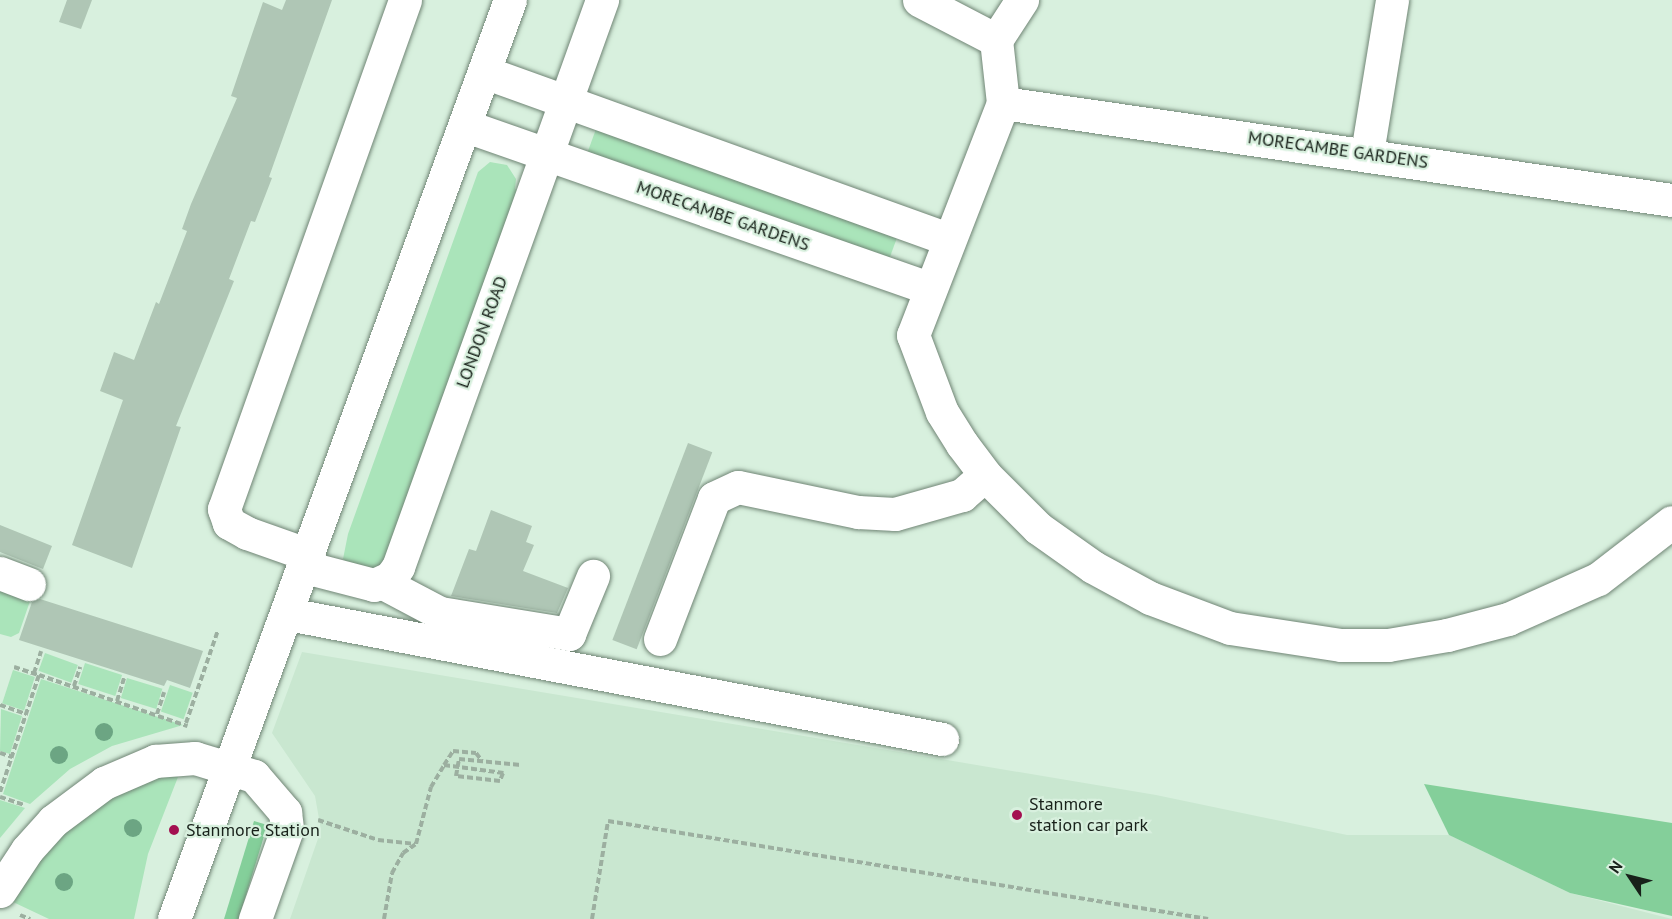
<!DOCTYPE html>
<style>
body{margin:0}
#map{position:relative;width:1672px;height:919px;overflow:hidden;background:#d8f0de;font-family:"PT Sans",sans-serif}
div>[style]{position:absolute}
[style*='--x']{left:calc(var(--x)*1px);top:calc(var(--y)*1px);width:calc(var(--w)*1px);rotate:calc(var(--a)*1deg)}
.built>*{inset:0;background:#c9e7d0}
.green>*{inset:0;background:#aae4ba;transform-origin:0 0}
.forest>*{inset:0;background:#84cf9a;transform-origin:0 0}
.building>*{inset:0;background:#afc6b5;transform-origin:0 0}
.path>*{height:4px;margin-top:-2px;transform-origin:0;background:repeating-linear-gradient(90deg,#9cafa0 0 6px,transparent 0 9px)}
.roads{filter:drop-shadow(0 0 2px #708575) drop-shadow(0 0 2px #708575)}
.minor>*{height:33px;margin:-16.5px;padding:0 16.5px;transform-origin:16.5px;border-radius:16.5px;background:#fff}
.major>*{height:33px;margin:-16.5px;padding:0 16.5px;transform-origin:16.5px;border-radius:16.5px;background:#fff}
.trees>*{width:18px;height:18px;margin:-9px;border-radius:50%;background:#6ca583}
.dots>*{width:16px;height:16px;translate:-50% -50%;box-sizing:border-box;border:3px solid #d8f0de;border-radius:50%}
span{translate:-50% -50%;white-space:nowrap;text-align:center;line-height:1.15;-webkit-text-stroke:4.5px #d8f0de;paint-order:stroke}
.street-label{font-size:18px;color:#18211a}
.poi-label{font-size:18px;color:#18211a}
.left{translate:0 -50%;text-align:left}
.north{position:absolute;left:1600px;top:847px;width:60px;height:60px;-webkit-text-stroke:4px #d8f0de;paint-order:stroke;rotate:305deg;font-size:16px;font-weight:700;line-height:24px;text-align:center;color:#18211a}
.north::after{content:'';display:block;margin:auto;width:21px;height:27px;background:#18211a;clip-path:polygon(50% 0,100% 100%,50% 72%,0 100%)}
</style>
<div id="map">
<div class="built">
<div style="clip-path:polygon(302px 652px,1156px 795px,1347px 835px,1449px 835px,1570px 893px,1672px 919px,290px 919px,321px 830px,315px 796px,272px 733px)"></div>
</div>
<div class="green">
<div style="left:596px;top:129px;width:320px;height:26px;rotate:20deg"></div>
<div style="clip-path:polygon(490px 162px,507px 165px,516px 179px,515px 189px,522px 193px,383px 564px,373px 569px,351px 566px,343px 559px,348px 534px,478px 172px)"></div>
<div style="clip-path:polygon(0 591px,30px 601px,19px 633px,11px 637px,0 634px)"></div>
<div style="left:45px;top:653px;width:35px;height:19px;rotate:20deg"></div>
<div style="left:85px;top:663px;width:39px;height:22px;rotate:18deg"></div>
<div style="left:13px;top:670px;width:23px;height:35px;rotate:18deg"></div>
<div style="left:127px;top:678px;width:37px;height:21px;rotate:17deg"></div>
<div style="clip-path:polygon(41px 679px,183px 725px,112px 746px,70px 769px,30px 804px,3px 794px)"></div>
<div style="left:170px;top:685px;width:24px;height:28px;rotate:19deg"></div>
<div style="clip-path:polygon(1px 709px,22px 716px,10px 754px,0 751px)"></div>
<div style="clip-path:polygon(174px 773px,178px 777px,148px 854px,134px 919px,49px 919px,13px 902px,42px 855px,88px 809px,133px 784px)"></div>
<div style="clip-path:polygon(0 800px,25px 808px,0 838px)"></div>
</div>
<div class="forest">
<div style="clip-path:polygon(1424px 784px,1672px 823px,1672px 916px,1570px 893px,1449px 835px)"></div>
<div style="left:254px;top:821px;width:14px;height:104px;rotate:17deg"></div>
</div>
<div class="building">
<div style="clip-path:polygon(67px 0,92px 0,81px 29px,59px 22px)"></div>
<div style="clip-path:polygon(286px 0,332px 0,269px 177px,272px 178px,255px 222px,251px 221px,229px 279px,234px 281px,176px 426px,181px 427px,132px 568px,72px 545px,123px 400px,100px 391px,114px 352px,134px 360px,156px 302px,159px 304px,187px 231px,182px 229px,191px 204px,237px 98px,231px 96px,263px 2px,282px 10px)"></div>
<div style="left:688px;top:443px;width:26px;height:211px;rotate:21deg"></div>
<div style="clip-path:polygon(491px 510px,532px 526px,526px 542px,534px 545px,523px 571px,568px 588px,557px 613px,451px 596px,469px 549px,476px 551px)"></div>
<div style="clip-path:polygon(0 525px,52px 546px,43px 569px,0 552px)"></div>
<div style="clip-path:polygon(40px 599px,203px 651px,190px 688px,167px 680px,164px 686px,19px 640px,32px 602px)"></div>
</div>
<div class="path">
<div style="--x:14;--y:667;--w:26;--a:18"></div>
<div style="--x:34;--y:673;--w:23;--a:-72"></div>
<div style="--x:74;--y:686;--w:20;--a:-72"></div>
<div style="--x:117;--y:701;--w:24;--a:-73"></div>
<div style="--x:0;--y:705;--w:28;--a:19"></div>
<div style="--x:157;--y:714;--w:23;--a:-72"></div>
<div style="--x:186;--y:723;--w:98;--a:-71"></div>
<div style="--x:0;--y:753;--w:13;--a:18"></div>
<div style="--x:444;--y:765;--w:60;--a:7.7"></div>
<div style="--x:503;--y:773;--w:9;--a:111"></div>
<div style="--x:500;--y:781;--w:44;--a:-173.5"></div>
<div style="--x:456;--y:776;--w:17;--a:-80"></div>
<div style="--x:459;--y:759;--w:62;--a:5.5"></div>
<div style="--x:0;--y:792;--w:123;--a:-71.6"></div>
<div style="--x:39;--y:675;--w:157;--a:19"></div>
<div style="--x:0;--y:797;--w:26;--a:18"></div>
<div style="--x:318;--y:820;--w:63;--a:18.4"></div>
<div style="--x:378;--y:840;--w:37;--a:6"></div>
<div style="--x:20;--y:915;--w:11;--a:22"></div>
<div style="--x:384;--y:919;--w:47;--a:-80.1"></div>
<div style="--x:392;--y:873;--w:23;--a:-61"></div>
<div style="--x:403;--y:853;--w:16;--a:-35"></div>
<div style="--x:416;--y:844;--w:59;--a:-75.3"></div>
<div style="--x:431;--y:787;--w:26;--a:-59"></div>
<div style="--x:444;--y:765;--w:17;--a:-57"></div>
<div style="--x:453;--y:751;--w:23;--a:5"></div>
<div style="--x:476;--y:753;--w:10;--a:53"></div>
<div style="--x:592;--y:919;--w:99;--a:-80.7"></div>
<div style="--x:608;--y:821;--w:608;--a:9.28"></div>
</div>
<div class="roads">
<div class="minor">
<div style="--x:919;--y:0;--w:87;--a:27.5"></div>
<div style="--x:484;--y:72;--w:493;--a:19.8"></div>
<div style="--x:1003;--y:103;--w:63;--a:-96.3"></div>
<div style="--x:996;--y:40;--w:48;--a:-57"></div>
<div style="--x:466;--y:126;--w:491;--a:19.3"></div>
<div style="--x:1367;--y:153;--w:155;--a:-80.7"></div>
<div style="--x:1672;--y:200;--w:676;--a:-171.75"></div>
<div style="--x:1003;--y:103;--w:249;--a:111.2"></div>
<div style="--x:913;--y:335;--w:82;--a:69.4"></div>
<div style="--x:942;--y:412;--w:38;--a:58"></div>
<div style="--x:962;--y:444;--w:39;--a:53"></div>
<div style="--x:985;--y:475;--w:75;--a:45"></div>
<div style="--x:1038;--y:528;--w:67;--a:35.3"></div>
<div style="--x:1093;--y:567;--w:65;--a:28.5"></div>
<div style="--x:1150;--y:598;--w:85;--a:20.6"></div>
<div style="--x:1230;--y:628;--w:112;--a:8.7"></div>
<div style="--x:1341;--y:645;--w:47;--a:0"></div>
<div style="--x:1388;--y:645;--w:60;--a:-9.6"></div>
<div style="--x:1447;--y:635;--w:63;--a:-14.7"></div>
<div style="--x:1508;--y:619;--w:98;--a:-24"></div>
<div style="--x:1598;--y:579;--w:93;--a:-37.6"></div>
<div style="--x:309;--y:555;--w:66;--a:-160.5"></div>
<div style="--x:247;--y:533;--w:21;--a:-151"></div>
<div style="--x:229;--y:523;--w:15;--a:-110"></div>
<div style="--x:224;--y:509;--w:540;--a:-70.42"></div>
<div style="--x:305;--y:567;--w:71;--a:14.6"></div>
<div style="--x:374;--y:585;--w:17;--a:-24"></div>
<div style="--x:390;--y:578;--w:14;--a:-54"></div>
<div style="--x:398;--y:567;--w:603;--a:-70.21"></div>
<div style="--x:0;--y:573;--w:31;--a:21"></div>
<div style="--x:383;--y:583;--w:64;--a:27.8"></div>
<div style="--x:440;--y:613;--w:131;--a:9.2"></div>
<div style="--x:569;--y:634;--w:63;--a:-67.5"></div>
<div style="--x:288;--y:614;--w:666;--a:10.82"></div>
<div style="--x:660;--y:639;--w:151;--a:-69"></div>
<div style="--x:714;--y:498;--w:26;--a:-25"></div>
<div style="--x:738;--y:487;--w:123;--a:11.8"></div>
<div style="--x:858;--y:512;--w:37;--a:3"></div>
<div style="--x:895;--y:514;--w:70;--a:-15.8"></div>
<div style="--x:962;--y:495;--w:30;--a:-41"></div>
<div style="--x:0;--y:891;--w:49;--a:-56.6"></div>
<div style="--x:27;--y:850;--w:39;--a:-48"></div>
<div style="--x:53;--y:821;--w:64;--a:-36.7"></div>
<div style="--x:104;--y:783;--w:56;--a:-23.3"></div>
<div style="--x:155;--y:761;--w:40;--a:-4.3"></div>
<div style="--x:195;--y:758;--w:62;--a:17"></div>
<div style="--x:254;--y:776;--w:48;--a:49.3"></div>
<div style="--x:285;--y:812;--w:17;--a:83"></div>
<div style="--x:287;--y:829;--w:96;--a:109.6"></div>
</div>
<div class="major">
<div style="--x:174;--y:919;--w:978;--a:-69.92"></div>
</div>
</div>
<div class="trees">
<div style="left:104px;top:732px"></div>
<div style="left:59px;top:755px"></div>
<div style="left:133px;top:828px"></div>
<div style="left:64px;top:882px"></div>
</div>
<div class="dots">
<div style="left:1017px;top:815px;background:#a30f50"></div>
<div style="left:174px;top:830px;background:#a30f50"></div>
</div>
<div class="street-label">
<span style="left:1338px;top:150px;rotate:8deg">MORECAMBE GARDENS</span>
<span style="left:723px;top:216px;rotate:19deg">MORECAMBE GARDENS</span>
<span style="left:482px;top:332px;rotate:-70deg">LONDON ROAD</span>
</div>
<div class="poi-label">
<span class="left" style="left:1029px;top:815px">Stanmore<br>station car park</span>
<span class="left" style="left:186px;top:830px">Stanmore Station</span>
</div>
<div class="north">N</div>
</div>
